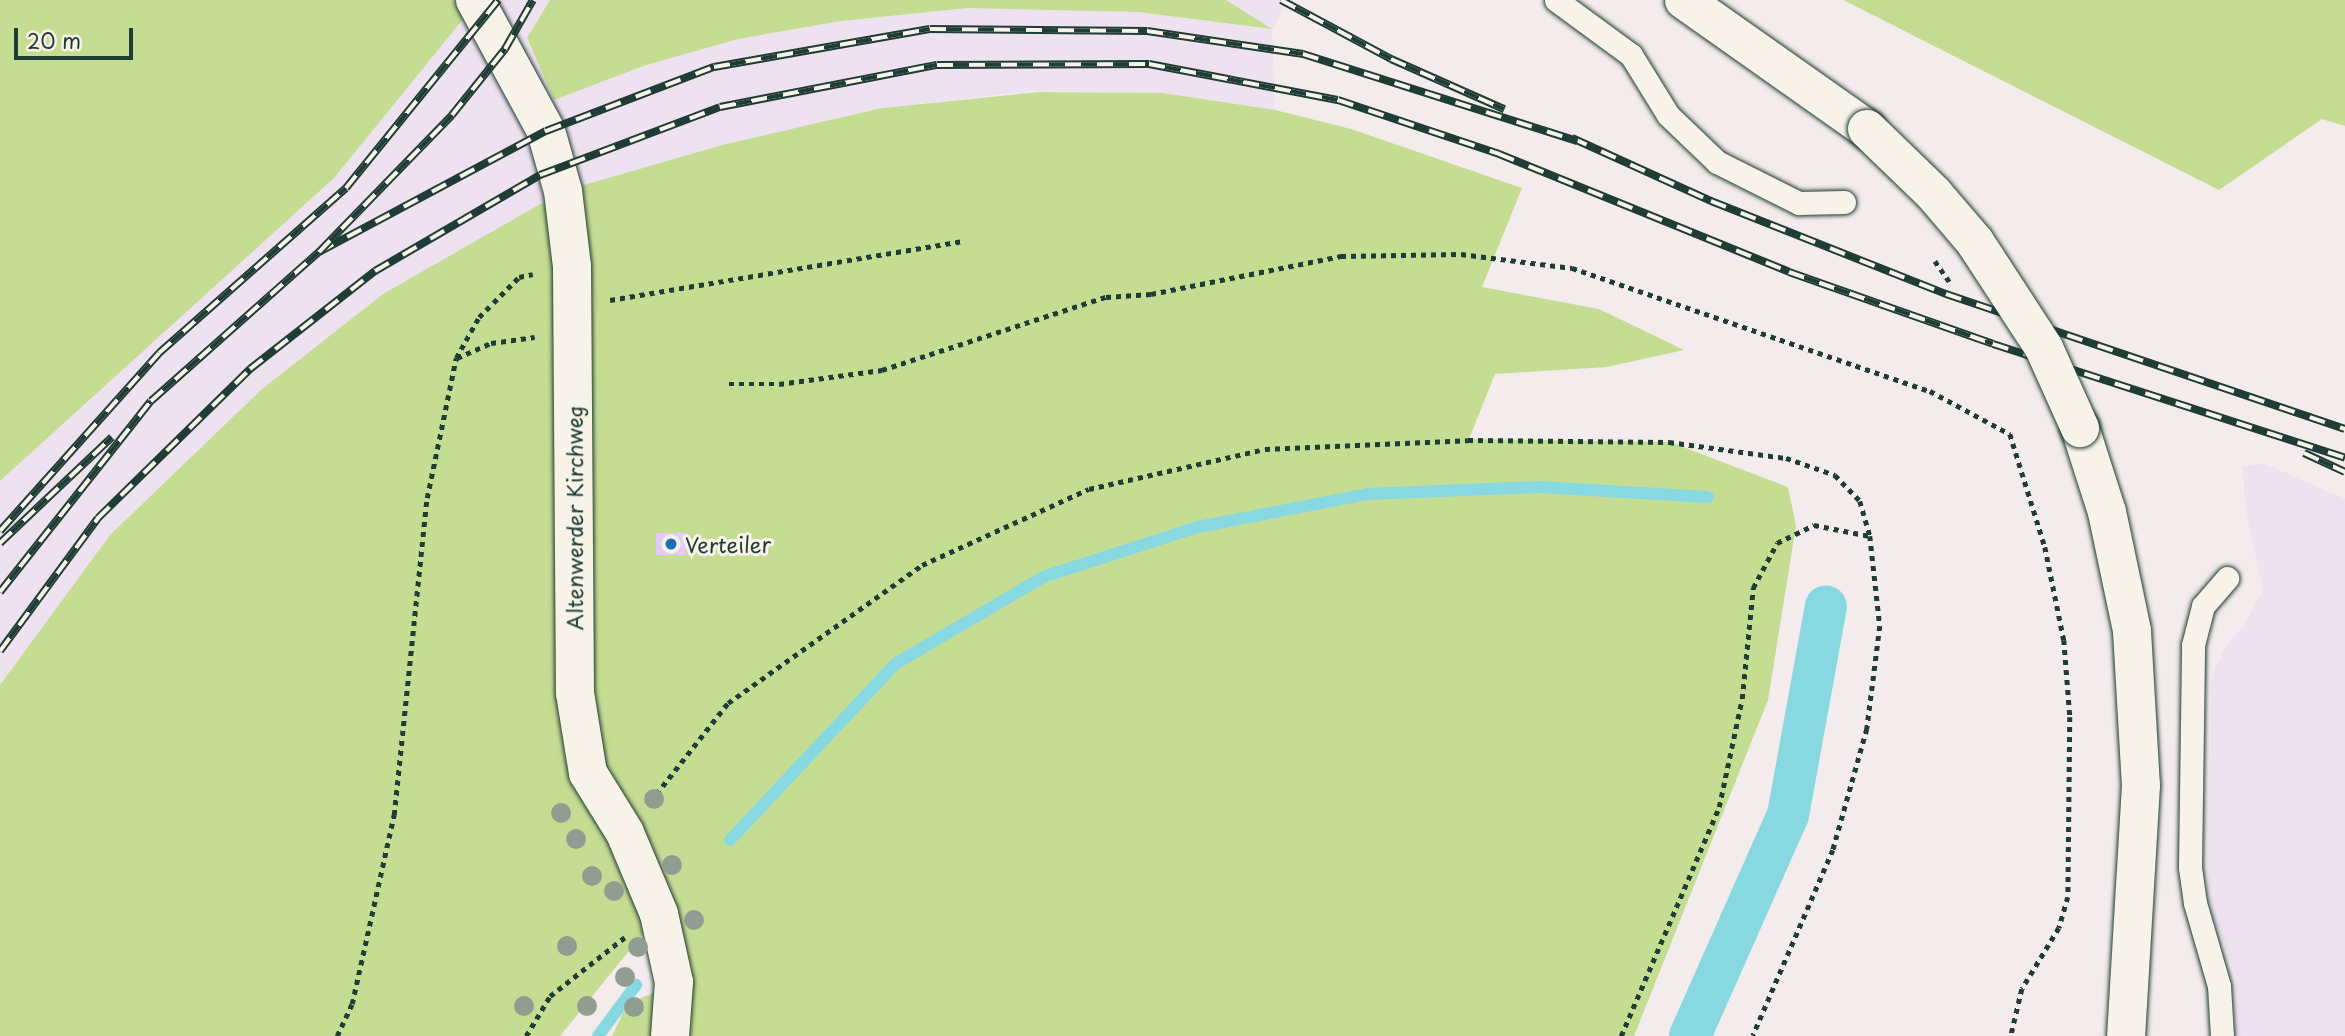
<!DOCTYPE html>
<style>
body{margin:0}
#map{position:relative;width:2345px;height:1036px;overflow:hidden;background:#f3ebec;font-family:"Playpen Sans",sans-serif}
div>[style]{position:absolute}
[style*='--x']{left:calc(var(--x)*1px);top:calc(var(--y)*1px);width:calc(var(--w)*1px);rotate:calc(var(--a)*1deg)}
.built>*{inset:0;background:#eee1f0}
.green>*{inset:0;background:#c5dd93}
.stream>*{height:12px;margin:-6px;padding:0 6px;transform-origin:6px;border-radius:6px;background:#88d8e2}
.canal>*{height:42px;margin:-21px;padding:0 21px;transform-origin:21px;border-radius:21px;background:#88d8e2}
.building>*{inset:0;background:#e4cbfb;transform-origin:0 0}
.path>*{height:4.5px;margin-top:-2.25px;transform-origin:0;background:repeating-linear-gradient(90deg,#1f3d34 0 5px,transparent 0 10px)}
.roads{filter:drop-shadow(0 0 2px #1f3d34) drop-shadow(0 0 2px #1f3d34)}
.service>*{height:23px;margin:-11.5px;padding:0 11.5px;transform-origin:11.5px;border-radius:11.5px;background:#f7f3e8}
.minor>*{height:38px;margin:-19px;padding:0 19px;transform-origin:19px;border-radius:19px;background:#f7f3e8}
.rail>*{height:8px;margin-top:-4px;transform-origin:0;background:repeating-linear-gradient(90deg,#f7f3e8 0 16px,#1f3d34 0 32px);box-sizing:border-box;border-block:2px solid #1f3d34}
.path-bridge>*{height:4.5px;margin-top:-2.25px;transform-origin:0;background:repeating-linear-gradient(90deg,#1f3d34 0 5px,transparent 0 10px)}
.bridges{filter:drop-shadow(0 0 2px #1f3d34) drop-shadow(0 0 2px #1f3d34)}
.minor-bridge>*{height:38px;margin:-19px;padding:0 19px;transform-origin:19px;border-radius:19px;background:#f7f3e8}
.trees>*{width:20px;height:20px;margin:-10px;border-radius:50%;background:#919d91}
.dots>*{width:19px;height:19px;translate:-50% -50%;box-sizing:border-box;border:4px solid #f7f3e8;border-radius:50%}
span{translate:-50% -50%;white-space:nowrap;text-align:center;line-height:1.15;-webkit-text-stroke:6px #f7f3e8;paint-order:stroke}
.street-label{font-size:21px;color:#1f3d34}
.poi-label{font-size:21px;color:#1f3d34}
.left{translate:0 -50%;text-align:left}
.scale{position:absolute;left:14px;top:28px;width:119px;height:32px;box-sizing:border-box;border:4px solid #1f3d34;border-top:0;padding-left:9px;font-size:21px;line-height:24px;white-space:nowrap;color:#1f3d34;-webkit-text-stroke:5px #f7f3e8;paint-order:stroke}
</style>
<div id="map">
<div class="built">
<div style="clip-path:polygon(479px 0,550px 0,527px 38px,554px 100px,643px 66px,738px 39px,841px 21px,968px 8px,1061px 9px,1138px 12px,1270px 29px,1226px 0,1289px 0,1272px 29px,1275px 110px,1163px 93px,1029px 91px,882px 108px,726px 144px,563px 191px,383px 294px,262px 389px,110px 535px,0 685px,0 481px)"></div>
<div style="clip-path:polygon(2265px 464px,2345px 499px,2345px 1036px,2236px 1036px,2236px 977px,2208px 898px,2212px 678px,2225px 647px,2244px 625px,2263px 591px,2245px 505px,2243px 466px)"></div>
</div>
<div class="green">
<div style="clip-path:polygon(0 0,454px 0,464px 18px,334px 178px,0 481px)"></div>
<div style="clip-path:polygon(550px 0,1226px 0,1272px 29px,1138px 12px,968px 8px,841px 21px,738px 39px,643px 66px,554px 100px,527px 38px)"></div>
<div style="clip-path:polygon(1843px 0,2345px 0,2345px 126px,2322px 119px,2219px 190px)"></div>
<div style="clip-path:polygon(1039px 92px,1163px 93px,1275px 110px,1351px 129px,1522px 188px,1482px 287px,1599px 309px,1684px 350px,1607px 367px,1495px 374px,1469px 439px,1670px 442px,1788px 487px,1796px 526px,1768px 700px,1634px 1036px,673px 1036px,658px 915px,560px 1036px,0 1036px,0 685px,110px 535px,262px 389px,383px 294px,563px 191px,726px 144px,882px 108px)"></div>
<div style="clip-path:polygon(654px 993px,652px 1036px,612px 1036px,628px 1003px)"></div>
</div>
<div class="stream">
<div style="--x:730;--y:840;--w:241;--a:-46.8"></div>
<div style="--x:895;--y:664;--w:172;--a:-30.4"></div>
<div style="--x:1043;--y:577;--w:163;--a:-17.9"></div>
<div style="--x:1198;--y:527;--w:172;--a:-11"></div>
<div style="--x:1367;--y:494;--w:173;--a:-2.3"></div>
<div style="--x:1540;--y:487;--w:168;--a:3.4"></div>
<div style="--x:598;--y:1036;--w:64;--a:-53.3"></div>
</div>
<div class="canal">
<div style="--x:1690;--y:1036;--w:242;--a:-66.1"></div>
<div style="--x:1788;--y:815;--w:212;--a:-79.7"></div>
</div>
<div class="building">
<div style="left:656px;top:533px;width:30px;height:22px"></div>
</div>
<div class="path">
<div style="--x:610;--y:300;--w:358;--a:-9.5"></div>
<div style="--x:457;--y:358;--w:37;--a:-24"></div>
<div style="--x:491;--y:343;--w:44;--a:-7.8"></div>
<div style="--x:729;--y:384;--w:50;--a:0"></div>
<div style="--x:779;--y:384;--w:104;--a:-7.7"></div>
<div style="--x:882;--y:370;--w:236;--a:-18.1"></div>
<div style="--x:1106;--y:297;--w:45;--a:-3.8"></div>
<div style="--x:1151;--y:294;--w:194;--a:-11.3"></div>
<div style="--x:1341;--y:256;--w:120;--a:-1"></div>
<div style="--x:1461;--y:254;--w:112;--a:7.2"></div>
<div style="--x:1572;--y:268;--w:379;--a:19"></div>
<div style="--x:1930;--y:391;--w:91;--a:28.3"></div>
<div style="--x:2010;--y:434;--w:118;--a:72.8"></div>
<div style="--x:2045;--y:547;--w:95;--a:78.5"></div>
<div style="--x:2064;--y:640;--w:77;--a:85.5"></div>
<div style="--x:2070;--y:717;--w:180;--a:90.6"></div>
<div style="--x:2068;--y:897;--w:32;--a:106"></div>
<div style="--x:2059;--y:928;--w:71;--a:121.2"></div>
<div style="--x:2022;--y:989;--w:48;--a:103.2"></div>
<div style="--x:650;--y:802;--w:126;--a:-51.8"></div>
<div style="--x:728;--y:703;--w:238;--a:-35.4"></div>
<div style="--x:922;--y:565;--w:183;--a:-24.5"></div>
<div style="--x:1089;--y:489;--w:180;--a:-12.8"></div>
<div style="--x:1265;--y:449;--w:203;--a:-2.5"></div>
<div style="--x:1468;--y:440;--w:201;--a:0.6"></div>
<div style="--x:1669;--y:442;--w:118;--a:7.8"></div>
<div style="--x:1786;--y:458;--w:52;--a:19.1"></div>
<div style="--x:1835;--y:475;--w:36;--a:46"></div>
<div style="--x:1860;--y:501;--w:36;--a:74"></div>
<div style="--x:1870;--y:536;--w:91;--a:83.7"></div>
<div style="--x:1880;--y:626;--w:104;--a:97.2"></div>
<div style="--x:1867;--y:729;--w:126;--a:105.7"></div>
<div style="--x:1833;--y:850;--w:202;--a:113.3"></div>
<div style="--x:337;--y:1036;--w:35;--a:-65"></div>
<div style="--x:352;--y:1004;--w:194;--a:-77.5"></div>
<div style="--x:394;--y:815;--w:319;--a:-84.1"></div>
<div style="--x:427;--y:498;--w:143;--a:-78.3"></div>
<div style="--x:456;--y:358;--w:47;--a:-60.7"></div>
<div style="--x:479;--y:317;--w:57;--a:-45"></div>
<div style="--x:519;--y:277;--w:14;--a:-12"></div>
<div style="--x:526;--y:1036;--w:47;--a:-59"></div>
<div style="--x:550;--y:996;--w:95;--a:-38.2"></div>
<div style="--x:1621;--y:1036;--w:249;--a:-66.8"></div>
<div style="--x:1719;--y:807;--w:110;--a:-78"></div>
<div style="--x:1742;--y:699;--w:112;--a:-84.3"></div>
<div style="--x:1753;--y:588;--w:51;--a:-61.9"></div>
<div style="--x:1777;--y:543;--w:41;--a:-25.9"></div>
<div style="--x:1814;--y:525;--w:57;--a:11.1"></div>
</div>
<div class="roads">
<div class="service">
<div style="--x:1556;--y:0;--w:93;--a:36.3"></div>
<div style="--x:1631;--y:55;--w:70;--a:58.3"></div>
<div style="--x:1668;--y:115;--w:68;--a:43.8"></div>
<div style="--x:1717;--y:162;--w:92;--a:26.6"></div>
<div style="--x:1799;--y:203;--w:45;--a:-1.3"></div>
<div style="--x:2222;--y:1036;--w:50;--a:-93.4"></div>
<div style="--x:2219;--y:986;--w:86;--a:-106.1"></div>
<div style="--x:2195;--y:903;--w:36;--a:-98"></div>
<div style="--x:2190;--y:867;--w:222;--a:-89.2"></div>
<div style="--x:2193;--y:645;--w:40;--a:-75.6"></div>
<div style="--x:2203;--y:606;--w:37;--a:-49"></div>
</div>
<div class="minor">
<div style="--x:475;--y:0;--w:149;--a:61.5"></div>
<div style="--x:546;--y:131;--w:62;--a:74.2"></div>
<div style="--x:563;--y:191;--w:76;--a:83.2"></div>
<div style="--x:572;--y:266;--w:427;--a:89.6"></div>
<div style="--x:575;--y:693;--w:81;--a:80.8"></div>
<div style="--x:588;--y:773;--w:70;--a:58.3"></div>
<div style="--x:625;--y:833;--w:88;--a:67.2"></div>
<div style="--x:659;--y:914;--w:70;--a:77.6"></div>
<div style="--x:674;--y:982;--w:54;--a:94.2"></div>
<div style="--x:1684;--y:0;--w:224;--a:35.2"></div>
<div style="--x:2080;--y:428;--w:88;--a:72.2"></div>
<div style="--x:2107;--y:512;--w:122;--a:78.1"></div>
<div style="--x:2132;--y:631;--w:154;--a:86.7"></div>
<div style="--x:2141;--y:785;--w:251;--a:93.4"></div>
</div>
</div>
<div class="rail">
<div style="--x:1281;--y:0;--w:125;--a:28.2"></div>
<div style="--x:1391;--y:59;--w:124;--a:23.9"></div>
<div style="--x:1572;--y:138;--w:153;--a:24.4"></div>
<div style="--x:1711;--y:201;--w:253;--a:21.6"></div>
<div style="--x:1946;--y:294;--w:421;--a:18.7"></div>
<div style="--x:319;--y:252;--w:257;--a:-28.1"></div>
<div style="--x:546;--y:131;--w:180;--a:-20.9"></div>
<div style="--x:714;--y:67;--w:219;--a:-10"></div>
<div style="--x:930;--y:29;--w:217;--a:0.5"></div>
<div style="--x:1147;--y:31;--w:158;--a:8.4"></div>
<div style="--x:1303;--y:54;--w:288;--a:17.6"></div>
<div style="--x:2304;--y:453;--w:45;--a:24.9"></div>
<div style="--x:0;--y:531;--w:239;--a:-48.2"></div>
<div style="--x:159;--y:353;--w:249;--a:-41.4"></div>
<div style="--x:346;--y:188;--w:242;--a:-51"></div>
<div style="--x:0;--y:543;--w:154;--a:-43.4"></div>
<div style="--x:0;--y:592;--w:243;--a:-51.7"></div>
<div style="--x:151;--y:401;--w:225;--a:-41.6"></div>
<div style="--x:319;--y:252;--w:191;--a:-45.8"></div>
<div style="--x:452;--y:115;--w:85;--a:-51.2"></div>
<div style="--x:505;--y:49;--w:56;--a:-60.3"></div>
<div style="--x:0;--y:651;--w:165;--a:-53.6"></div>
<div style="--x:98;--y:518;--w:213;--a:-44.4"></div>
<div style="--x:250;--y:369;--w:159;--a:-38.1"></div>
<div style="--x:375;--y:271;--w:191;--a:-30.2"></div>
<div style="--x:540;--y:175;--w:192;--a:-20.7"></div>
<div style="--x:720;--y:107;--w:221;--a:-11"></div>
<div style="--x:937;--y:65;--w:212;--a:-0.3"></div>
<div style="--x:1149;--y:64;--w:192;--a:10.8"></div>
<div style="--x:1338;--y:100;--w:170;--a:18.5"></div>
<div style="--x:1499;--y:154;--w:313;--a:22.1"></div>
<div style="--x:1789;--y:272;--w:216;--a:19.4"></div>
<div style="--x:1993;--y:344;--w:370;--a:17.9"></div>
</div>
<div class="path-bridge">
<div style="--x:1935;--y:261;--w:29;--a:55"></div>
</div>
<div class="bridges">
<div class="minor-bridge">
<div style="--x:1867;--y:129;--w:93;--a:44.1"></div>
<div style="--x:1934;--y:194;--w:63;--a:49.5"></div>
<div style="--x:1975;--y:242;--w:126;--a:56.9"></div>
<div style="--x:2044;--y:348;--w:88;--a:65.8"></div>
</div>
</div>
<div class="trees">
<div style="left:654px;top:799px"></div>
<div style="left:561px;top:813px"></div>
<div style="left:576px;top:839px"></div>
<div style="left:672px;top:865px"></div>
<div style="left:592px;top:876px"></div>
<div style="left:614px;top:891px"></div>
<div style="left:694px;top:920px"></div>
<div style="left:567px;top:946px"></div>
<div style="left:638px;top:947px"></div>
<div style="left:625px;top:977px"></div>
<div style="left:524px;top:1006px"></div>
<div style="left:587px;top:1006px"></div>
<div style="left:634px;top:1007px"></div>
</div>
<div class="dots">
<div style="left:671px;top:544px;background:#1f6fb2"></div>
</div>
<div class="street-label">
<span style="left:574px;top:518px;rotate:-90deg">Altenwerder Kirchweg</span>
</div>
<div class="poi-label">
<span class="left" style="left:685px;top:544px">Verteiler</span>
</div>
<div class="scale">20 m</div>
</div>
